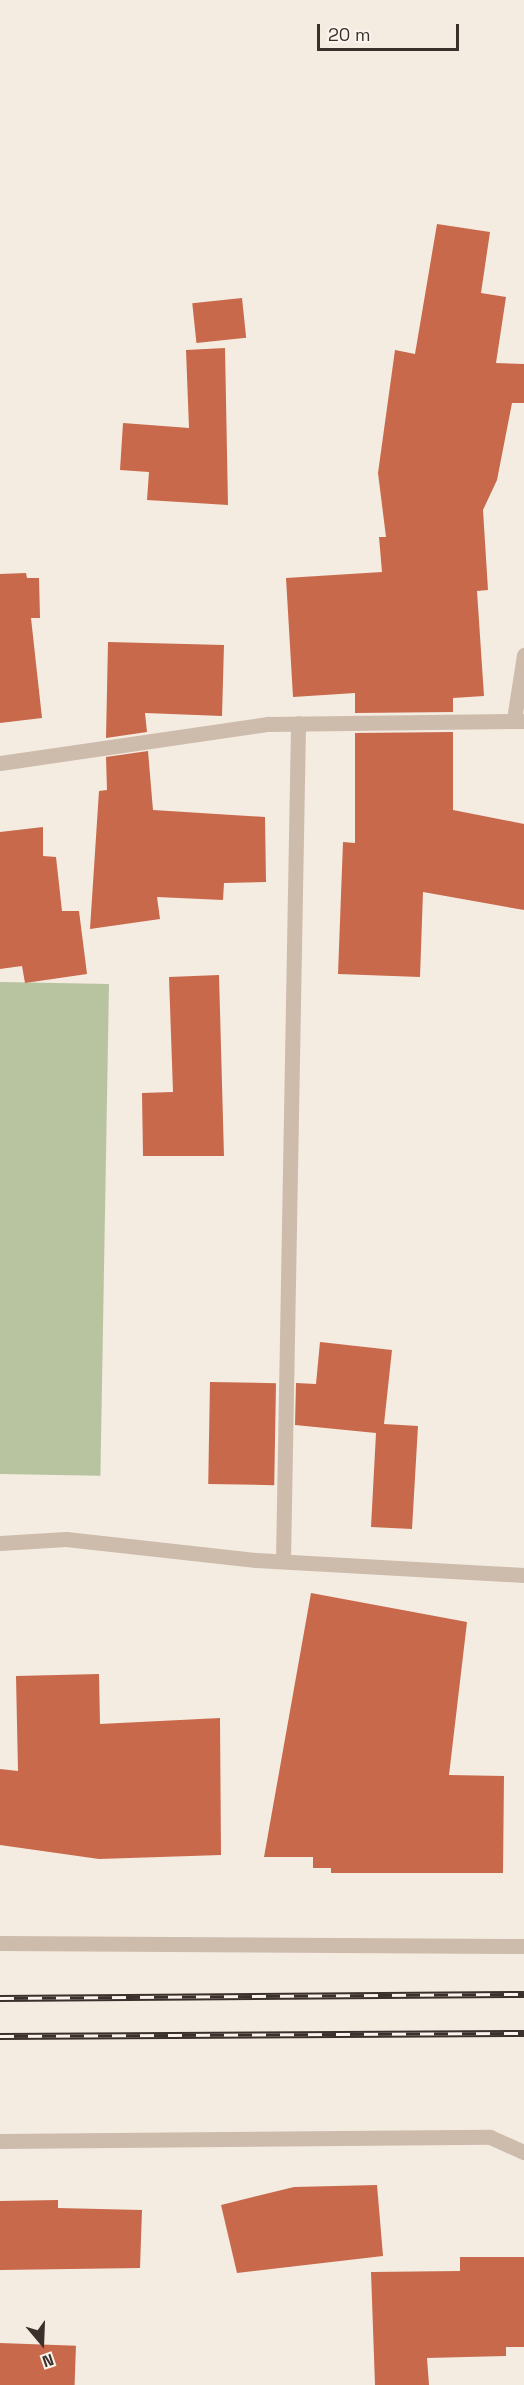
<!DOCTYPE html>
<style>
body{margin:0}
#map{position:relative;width:524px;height:2385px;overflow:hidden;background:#f4ebe1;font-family:"Space Grotesk",sans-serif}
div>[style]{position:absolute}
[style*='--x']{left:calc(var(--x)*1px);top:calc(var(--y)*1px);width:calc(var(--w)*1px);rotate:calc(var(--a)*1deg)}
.green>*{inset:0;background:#b8c4a0;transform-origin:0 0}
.building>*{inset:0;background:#c8694b;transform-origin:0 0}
.street>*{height:15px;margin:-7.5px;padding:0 7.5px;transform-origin:7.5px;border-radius:7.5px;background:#cdbbac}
.rail>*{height:7px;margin-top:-3.5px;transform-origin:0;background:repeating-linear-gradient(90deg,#fbf5ee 0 14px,#3b302b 0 28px);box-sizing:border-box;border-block:2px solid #3b302b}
span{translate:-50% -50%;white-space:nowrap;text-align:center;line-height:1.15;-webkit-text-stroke:5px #fbf5ee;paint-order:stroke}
.north{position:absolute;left:12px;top:2313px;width:60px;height:60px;-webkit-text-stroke:4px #fbf5ee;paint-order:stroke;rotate:161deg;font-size:16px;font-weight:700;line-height:24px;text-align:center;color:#3b302b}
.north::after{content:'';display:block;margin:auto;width:21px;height:27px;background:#3b302b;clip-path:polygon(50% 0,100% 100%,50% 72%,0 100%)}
.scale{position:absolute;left:317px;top:24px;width:142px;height:27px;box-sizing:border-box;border:3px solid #3b302b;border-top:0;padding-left:8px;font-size:18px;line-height:21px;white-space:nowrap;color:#3b302b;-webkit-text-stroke:4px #fbf5ee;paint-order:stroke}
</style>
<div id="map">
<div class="green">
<div style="left:0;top:982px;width:109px;height:492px;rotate:1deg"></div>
</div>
<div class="building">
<div style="clip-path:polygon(437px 224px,490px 232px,481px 293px,506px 297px,496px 363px,524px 364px,524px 403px,512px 403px,497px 480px,483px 510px,488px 590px,477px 591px,484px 696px,453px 698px,453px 712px,355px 713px,355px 693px,293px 697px,286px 578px,382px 572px,379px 537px,386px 537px,378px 473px,395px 350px,415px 354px)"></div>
<div style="left:242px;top:298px;width:40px;height:50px;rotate:84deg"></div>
<div style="clip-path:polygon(225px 348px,228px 505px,147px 500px,149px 472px,120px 470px,123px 423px,189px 428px,186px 350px)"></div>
<div style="clip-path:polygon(26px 573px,27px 578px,39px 578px,40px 618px,31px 618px,42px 718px,0 723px,0 574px)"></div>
<div style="clip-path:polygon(108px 642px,224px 645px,222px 716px,145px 713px,147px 732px,106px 738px)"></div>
<div style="clip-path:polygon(453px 732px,453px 810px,524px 824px,524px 910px,423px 892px,420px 977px,338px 974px,343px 842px,355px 843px,355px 733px)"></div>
<div style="clip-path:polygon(148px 751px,153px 810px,265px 817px,266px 882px,224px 883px,223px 900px,157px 897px,160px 919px,90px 929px,99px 791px,107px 790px,106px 757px)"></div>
<div style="clip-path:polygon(43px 827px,43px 856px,56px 857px,62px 911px,79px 911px,87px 974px,25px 983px,22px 966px,0 969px,0 832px)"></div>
<div style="clip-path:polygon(219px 975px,224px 1156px,143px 1156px,142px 1093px,173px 1092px,169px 977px)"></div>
<div style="clip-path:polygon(320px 1342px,392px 1350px,384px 1424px,418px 1426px,412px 1529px,371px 1527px,376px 1433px,295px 1425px,296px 1383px,316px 1384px)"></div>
<div style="left:210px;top:1382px;width:66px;height:102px;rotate:1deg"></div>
<div style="clip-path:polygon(311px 1593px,467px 1622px,449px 1775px,504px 1776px,503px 1873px,331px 1873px,331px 1868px,313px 1868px,313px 1857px,264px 1857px)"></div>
<div style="clip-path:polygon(99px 1674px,100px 1724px,220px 1718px,221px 1855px,99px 1859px,0 1845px,0 1769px,18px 1771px,16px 1676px)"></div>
<div style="clip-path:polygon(377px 2185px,383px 2256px,237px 2273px,221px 2205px,294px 2187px)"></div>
<div style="clip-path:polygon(58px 2200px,58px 2208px,142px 2210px,140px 2268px,0 2270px,0 2201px)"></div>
<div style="clip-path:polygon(460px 2257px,524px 2257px,524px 2347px,506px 2347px,506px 2356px,427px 2358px,429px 2385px,375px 2385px,371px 2272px,460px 2271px)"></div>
<div style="left:0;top:2343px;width:76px;height:42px;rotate:2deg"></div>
</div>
<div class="street">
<div style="--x:514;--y:719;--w:65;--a:-81.1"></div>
<div style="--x:0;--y:763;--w:271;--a:-8.3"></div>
<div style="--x:268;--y:724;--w:256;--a:-0.7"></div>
<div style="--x:0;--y:1543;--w:66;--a:-3.5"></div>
<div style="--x:66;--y:1539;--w:191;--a:6.3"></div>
<div style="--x:256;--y:1560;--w:268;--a:3.2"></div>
<div style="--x:283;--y:1560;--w:837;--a:-88.97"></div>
<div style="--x:0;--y:1943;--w:524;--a:0.33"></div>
<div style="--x:0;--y:2141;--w:490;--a:-0.5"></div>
<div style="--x:490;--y:2137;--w:37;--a:24"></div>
</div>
<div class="rail">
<div style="--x:0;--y:1998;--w:524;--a:-0.44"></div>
<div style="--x:0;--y:2036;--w:524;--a:-0.33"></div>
</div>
<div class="north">N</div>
<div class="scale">20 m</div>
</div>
